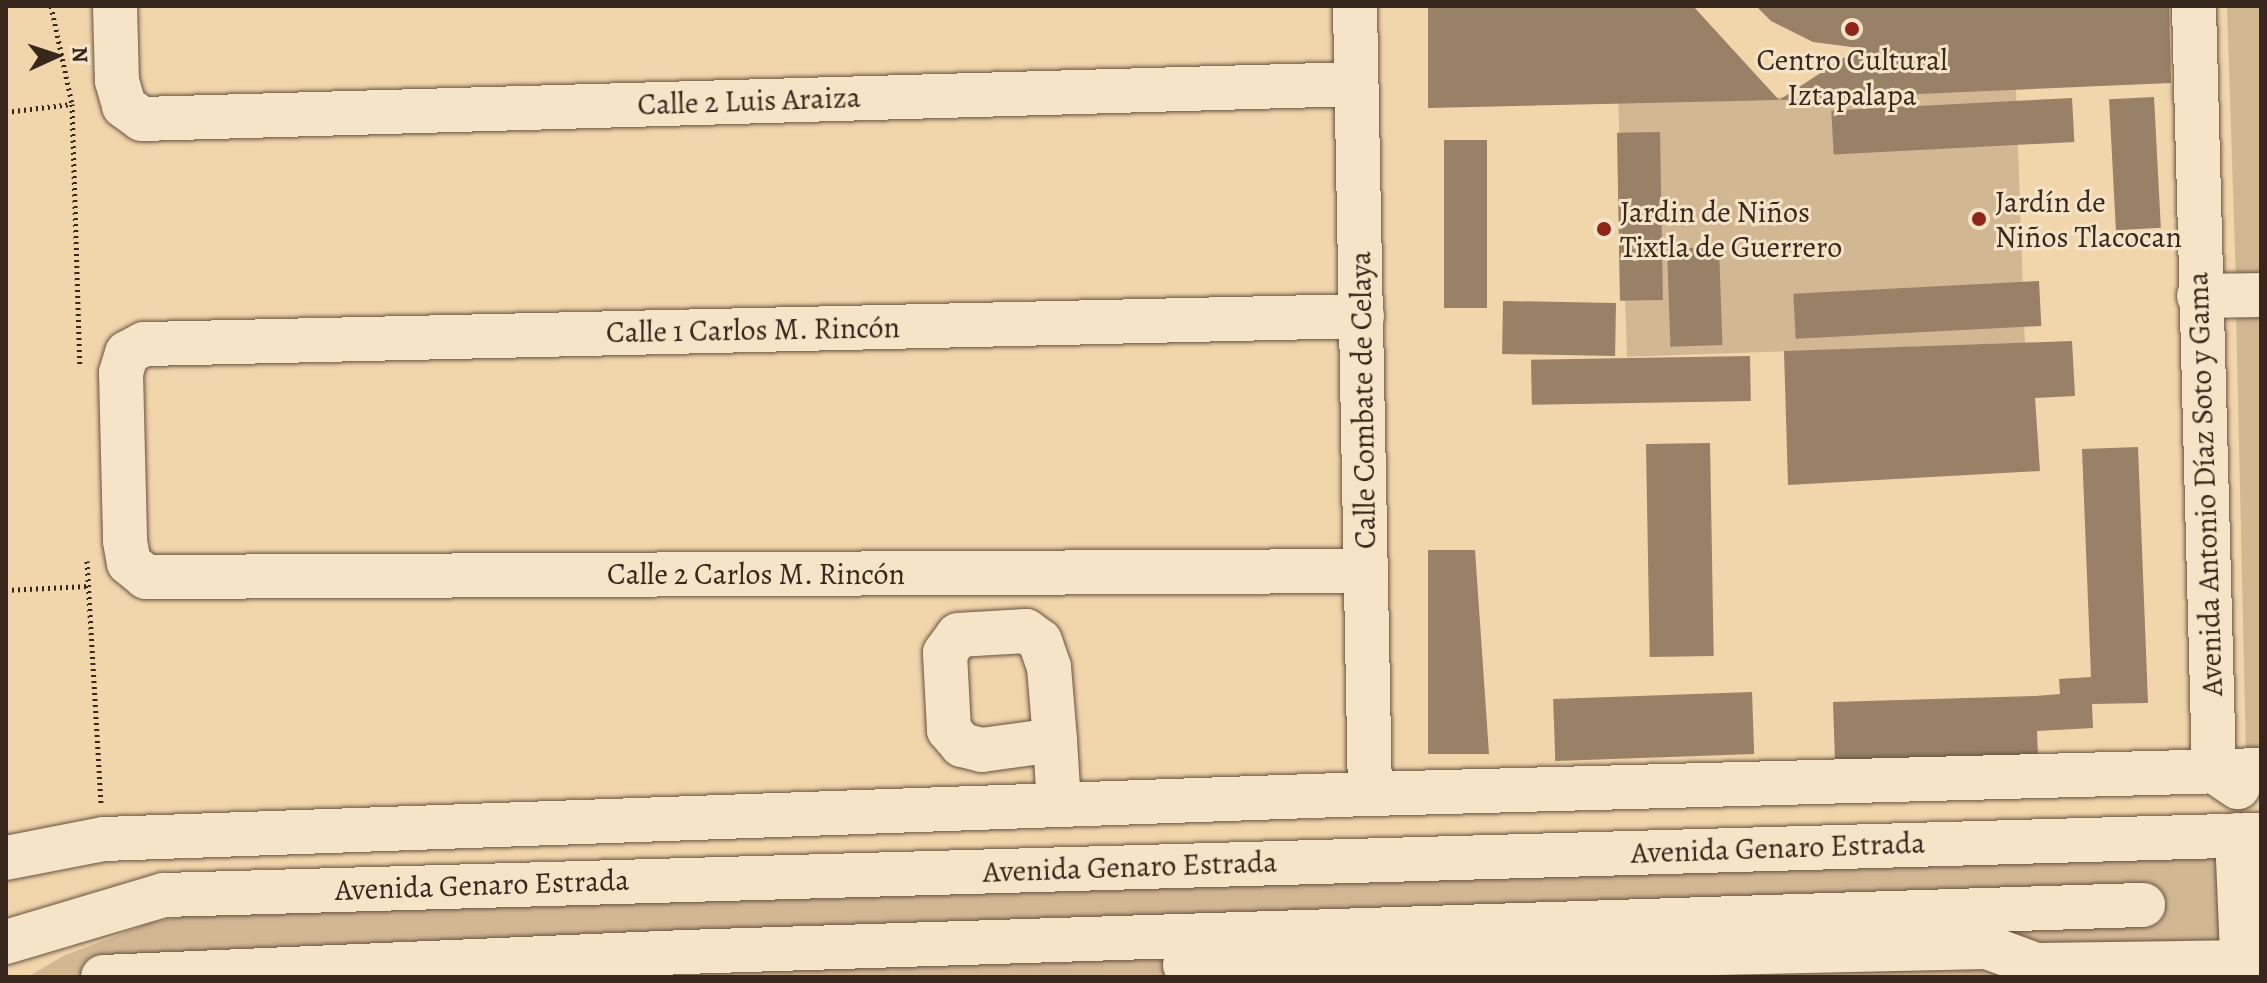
<!DOCTYPE html>
<meta charset="utf-8">
<style>
body{margin:0}
#map{position:relative;width:2267px;height:983px;overflow:hidden;background:#f1d5ab;font-family:Alegreya,serif}
div>[style]{position:absolute}
[style*='--x']{left:calc(var(--x)*1px);top:calc(var(--y)*1px);width:calc(var(--w)*1px);rotate:calc(var(--a)*1deg)}
.green>*{inset:0;background:#d2b793;transform-origin:0 0}
.building>*{inset:0;background:#988166;transform-origin:0 0}
.path>*{height:5px;margin-top:-2.5px;transform-origin:0;background:repeating-linear-gradient(90deg,#38271c 0 2px,transparent 0 6px)}
.roads{filter:drop-shadow(0 0 2px #665240) drop-shadow(0 0 2px #665240)}
.minor>*{height:44px;margin:-22px;padding:0 22px;transform-origin:22px;border-radius:22px;background:#f6e4c8}
.dots>*{width:22px;height:22px;translate:-50% -50%;box-sizing:border-box;border:4px solid #f6e4c8;border-radius:50%}
span{translate:-50% -50%;white-space:nowrap;text-align:center;line-height:1.15;-webkit-text-stroke:6px #f6e4c8;paint-order:stroke}
.poi-label{font-size:30px;color:#38271c}
.left{translate:0 -50%;text-align:left}
.street-label{font-size:30px;color:#38271c}
.frame{position:absolute;inset:0;border:8px solid #38271c;pointer-events:none}
.north{position:absolute;left:16px;top:16px;width:80px;height:80px;-webkit-text-stroke:6px #f6e4c8;paint-order:stroke;rotate:87deg;font-size:22px;font-weight:700;line-height:32px;text-align:center;color:#38271c}
.north::after{content:'';display:block;margin:auto;width:28px;height:36px;background:#38271c;clip-path:polygon(50% 0,100% 100%,50% 72%,0 100%)}
</style>
<div id="map">
<div class="green">
<div style="clip-path:polygon(2227px 6px,2261px 6px,2261px 281px,2236px 282px)"></div>
<div style="left:2016px;top:89px;width:254px;height:398px;rotate:88deg"></div>
<div style="clip-path:polygon(2261px 307px,2261px 756px,2246px 757px,2236px 308px)"></div>
<div style="clip-path:polygon(2261px 856px,2261px 977px,28px 977px,63px 956px,150px 923px,200px 913px)"></div>
</div>
<div class="building">
<div style="clip-path:polygon(1428px 6px,1693px 6px,1779px 100px,1428px 108px)"></div>
<div style="clip-path:polygon(1756px 6px,2169px 6px,2171px 83px,1779px 100px,1859px 48px,1813px 42px,1771px 21px)"></div>
<div style="left:2154px;top:97px;width:131px;height:45px;rotate:87deg"></div>
<div style="left:2072px;top:98px;width:44px;height:241px;rotate:87deg"></div>
<div style="left:1660px;top:132px;width:168px;height:43px;rotate:89deg"></div>
<div style="left:1444px;top:140px;width:43px;height:168px"></div>
<div style="left:1719px;top:247px;width:98px;height:52px;rotate:88deg"></div>
<div style="left:2039px;top:281px;width:45px;height:246px;rotate:87deg"></div>
<div style="left:1503px;top:301px;width:113px;height:53px;rotate:1deg"></div>
<div style="clip-path:polygon(2072px 341px,2075px 396px,2035px 398px,2040px 471px,1788px 485px,1784px 351px)"></div>
<div style="left:1750px;top:356px;width:45px;height:219px;rotate:89deg"></div>
<div style="left:1710px;top:443px;width:213px;height:64px;rotate:89deg"></div>
<div style="clip-path:polygon(2138px 447px,2148px 703px,2092px 704px,2093px 728px,2037px 731px,2038px 755px,1835px 763px,1833px 702px,2035px 696px,2060px 694px,2059px 679px,2091px 677px,2082px 449px)"></div>
<div style="clip-path:polygon(1428px 550px,1475px 550px,1489px 754px,1428px 754px)"></div>
<div style="left:1752px;top:692px;width:62px;height:199px;rotate:88deg"></div>
</div>
<div class="path">
<div style="--x:51;--y:6;--w:100;--a:77.9"></div>
<div style="--x:72;--y:104;--w:263;--a:88.3"></div>
<div style="--x:6;--y:112;--w:66;--a:-6.9"></div>
<div style="--x:87;--y:561;--w:242;--a:86.7"></div>
<div style="--x:6;--y:590;--w:82;--a:-2.8"></div>
</div>
<div class="roads">
<div class="minor">
<div style="--x:115;--y:6;--w:75;--a:88.5"></div>
<div style="--x:117;--y:81;--w:26;--a:74"></div>
<div style="--x:124;--y:106;--w:22;--a:36"></div>
<div style="--x:142;--y:119;--w:1215;--a:-1.65"></div>
<div style="--x:1355;--y:6;--w:788;--a:88.91"></div>
<div style="--x:2194;--y:6;--w:765;--a:88.5"></div>
<div style="--x:2214;--y:771;--w:29;--a:34"></div>
<div style="--x:2199;--y:296;--w:62;--a:-0.9"></div>
<div style="--x:1362;--y:316;--w:1218;--a:178.68"></div>
<div style="--x:144;--y:344;--w:19;--a:152"></div>
<div style="--x:127;--y:353;--w:21;--a:107"></div>
<div style="--x:121;--y:373;--w:168;--a:88.6"></div>
<div style="--x:125;--y:541;--w:22;--a:80"></div>
<div style="--x:129;--y:563;--w:22;--a:39"></div>
<div style="--x:146;--y:577;--w:1220;--a:-0.28"></div>
<div style="--x:1055;--y:740;--w:74;--a:172.2"></div>
<div style="--x:982;--y:750;--w:21;--a:-166"></div>
<div style="--x:962;--y:745;--w:20;--a:-131"></div>
<div style="--x:949;--y:730;--w:77;--a:-93"></div>
<div style="--x:945;--y:653;--w:22;--a:-54"></div>
<div style="--x:958;--y:635;--w:68;--a:-3.4"></div>
<div style="--x:1026;--y:631;--w:17;--a:36"></div>
<div style="--x:1040;--y:641;--w:28;--a:71"></div>
<div style="--x:1049;--y:667;--w:73;--a:85.3"></div>
<div style="--x:1055;--y:740;--w:65;--a:86.5"></div>
<div style="--x:2237;--y:835;--w:142;--a:87.6"></div>
<div style="--x:6;--y:858;--w:100;--a:-11"></div>
<div style="--x:104;--y:839;--w:1267;--a:-2.04"></div>
<div style="--x:1370;--y:794;--w:891;--a:-1.54"></div>
<div style="--x:6;--y:942;--w:165;--a:-16.6"></div>
<div style="--x:164;--y:895;--w:2098;--a:-1.64"></div>
<div style="--x:1185;--y:965;--w:802;--a:-1.29"></div>
<div style="--x:1987;--y:947;--w:52;--a:20.2"></div>
<div style="--x:2036;--y:965;--w:207;--a:-0.8"></div>
<div style="--x:103;--y:977;--w:583;--a:-2.46"></div>
<div style="--x:685;--y:952;--w:1459;--a:-1.85"></div>
</div>
</div>
<div class="dots">
<div style="left:1852px;top:29px;background:#8f2418"></div>
<div style="left:1979px;top:219px;background:#8f2418"></div>
<div style="left:1604px;top:229px;background:#8f2418"></div>
</div>
<div class="poi-label">
<span style="left:1852px;top:77px">Centro Cultural<br>Iztapalapa</span>
<span class="left" style="left:1995px;top:219px">Jardín de<br>Niños Tlacocan</span>
<span class="left" style="left:1620px;top:229px">Jardin de Niños<br>Tixtla de Guerrero</span>
</div>
<div class="street-label">
<span style="left:749px;top:101px;rotate:-2deg">Calle 2 Luis Araiza</span>
<span style="left:753px;top:330px;rotate:-1deg">Calle 1 Carlos M. Rincón</span>
<span style="left:1363px;top:400px;rotate:-91deg">Calle Combate de Celaya</span>
<span style="left:2205px;top:484px;rotate:-92deg">Avenida Antonio Díaz Soto y Gama</span>
<span style="left:756px;top:574px">Calle 2 Carlos M. Rincón</span>
<span style="left:1778px;top:848px;rotate:-2deg">Avenida Genaro Estrada</span>
<span style="left:1130px;top:867px;rotate:-2deg">Avenida Genaro Estrada</span>
<span style="left:482px;top:885px;rotate:-2deg">Avenida Genaro Estrada</span>
</div>
<div class="frame"></div>
<div class="north">N</div>
</div>
